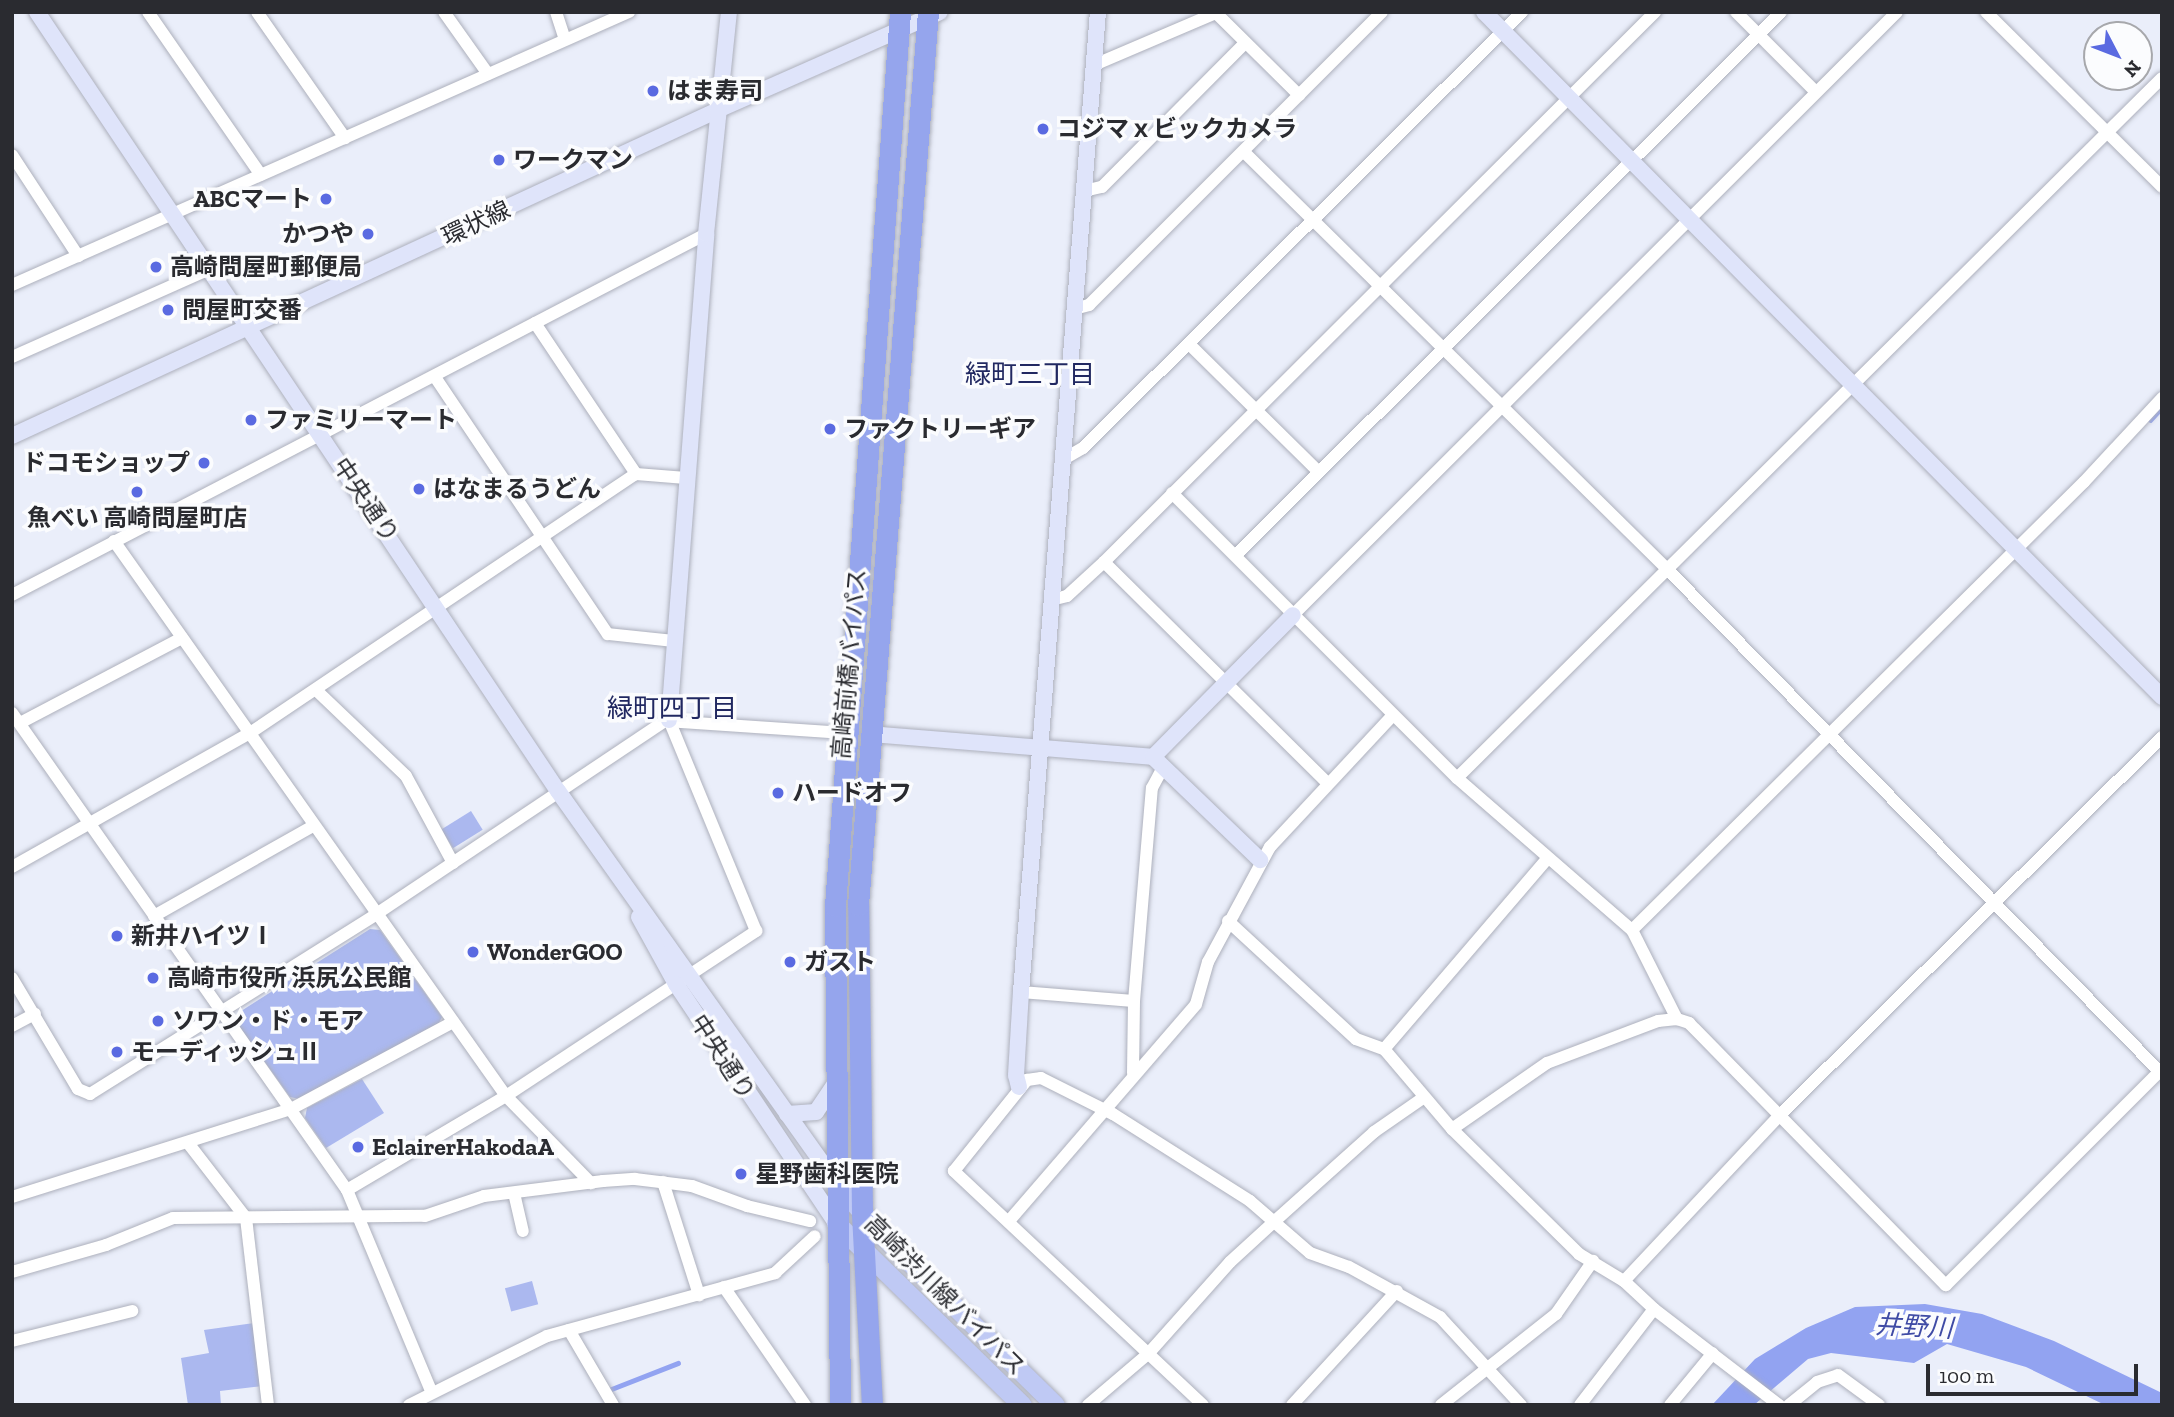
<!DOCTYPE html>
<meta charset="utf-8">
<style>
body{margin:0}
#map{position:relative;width:2174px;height:1417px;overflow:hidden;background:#eaeefa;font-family:"Zilla Slab","Noto Sans JP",serif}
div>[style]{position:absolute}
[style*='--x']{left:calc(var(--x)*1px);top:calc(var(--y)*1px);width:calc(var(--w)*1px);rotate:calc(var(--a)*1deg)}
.green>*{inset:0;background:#abb8ef;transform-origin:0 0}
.water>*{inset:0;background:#92a3f1}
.stream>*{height:4.5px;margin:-2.25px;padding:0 2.25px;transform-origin:2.25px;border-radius:2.25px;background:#92a3f1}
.roads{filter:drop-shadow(0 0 2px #adb0bc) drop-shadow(0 0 2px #adb0bc)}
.street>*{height:12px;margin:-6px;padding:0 6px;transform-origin:6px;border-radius:6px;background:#fff}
.secondary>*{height:16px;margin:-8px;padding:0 8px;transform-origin:8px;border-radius:8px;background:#dfe4fa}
.primary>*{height:19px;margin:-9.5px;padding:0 9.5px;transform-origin:9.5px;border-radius:9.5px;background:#bfc9f4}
.highway>*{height:21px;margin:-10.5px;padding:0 10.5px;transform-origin:10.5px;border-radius:10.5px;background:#95a5ed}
.dots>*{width:19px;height:19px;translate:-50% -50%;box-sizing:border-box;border:4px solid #fbfcfe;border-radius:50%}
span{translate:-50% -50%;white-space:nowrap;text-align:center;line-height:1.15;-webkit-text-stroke:7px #fbfcfe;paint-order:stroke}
.poi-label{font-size:24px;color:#2a2b30;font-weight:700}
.left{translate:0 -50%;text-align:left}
.right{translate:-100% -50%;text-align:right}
.street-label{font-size:24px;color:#2a2b30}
.neighbourhood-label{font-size:26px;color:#212861}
.water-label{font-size:26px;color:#3f4ba5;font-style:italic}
.frame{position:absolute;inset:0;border:14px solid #2a2b30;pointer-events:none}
.north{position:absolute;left:2083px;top:21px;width:70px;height:70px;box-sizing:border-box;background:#fbfcfe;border:2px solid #a7a8ac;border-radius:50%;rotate:132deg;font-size:19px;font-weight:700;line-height:28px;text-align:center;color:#2a2b30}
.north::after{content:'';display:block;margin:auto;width:24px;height:32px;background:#5a6ae1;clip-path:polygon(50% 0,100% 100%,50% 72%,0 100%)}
.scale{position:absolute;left:1926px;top:1364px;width:212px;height:32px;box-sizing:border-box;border:4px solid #2a2b30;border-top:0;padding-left:9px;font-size:21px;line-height:24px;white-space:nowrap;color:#2a2b30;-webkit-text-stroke:5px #fbfcfe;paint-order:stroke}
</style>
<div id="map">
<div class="green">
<div style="left:471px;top:811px;width:22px;height:35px;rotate:58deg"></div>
<div style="clip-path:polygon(370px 929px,380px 930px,442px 1017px,439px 1023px,299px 1099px,290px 1097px,236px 1022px,238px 1013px)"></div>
<div style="clip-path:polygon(362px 1079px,384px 1113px,326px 1148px,305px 1118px,307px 1108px)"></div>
<div style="left:532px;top:1281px;width:24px;height:28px;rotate:75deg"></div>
<div style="clip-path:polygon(254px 1323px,263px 1386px,220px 1391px,221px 1405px,188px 1405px,181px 1358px,209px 1353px,204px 1330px)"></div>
</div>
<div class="water">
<div style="clip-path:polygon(1925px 1304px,1982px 1314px,2054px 1341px,2162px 1393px,2162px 1405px,2105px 1405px,2026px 1367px,1947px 1344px,1914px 1363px,1831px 1353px,1808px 1359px,1754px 1405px,1712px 1405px,1755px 1359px,1806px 1328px,1855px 1307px)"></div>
</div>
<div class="stream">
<div style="--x:2150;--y:420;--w:18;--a:-47"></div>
<div style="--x:609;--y:1390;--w:74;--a:-21.4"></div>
</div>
<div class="roads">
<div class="street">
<div style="--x:148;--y:12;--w:198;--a:55.3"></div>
<div style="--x:257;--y:12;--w:154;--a:55.1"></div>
<div style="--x:444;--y:12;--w:76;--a:54.6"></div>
<div style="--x:556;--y:12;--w:28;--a:72"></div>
<div style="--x:1736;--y:12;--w:113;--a:45"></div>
<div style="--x:1986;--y:12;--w:248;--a:44.8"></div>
<div style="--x:1216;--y:13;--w:117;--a:44.7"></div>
<div style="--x:1094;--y:65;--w:135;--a:-23.1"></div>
<div style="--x:1244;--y:152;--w:594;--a:44.59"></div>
<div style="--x:1667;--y:569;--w:707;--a:45.57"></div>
<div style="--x:12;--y:155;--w:121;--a:56.8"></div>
<div style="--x:1084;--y:191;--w:18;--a:-13"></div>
<div style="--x:1102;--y:187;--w:203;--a:-45.2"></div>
<div style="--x:12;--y:285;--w:675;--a:-23.87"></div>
<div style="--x:1074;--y:309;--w:16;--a:-15"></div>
<div style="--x:1089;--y:305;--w:414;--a:-45"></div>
<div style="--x:535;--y:323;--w:182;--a:56.2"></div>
<div style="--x:1189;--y:344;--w:182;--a:44.6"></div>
<div style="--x:12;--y:357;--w:217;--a:-24"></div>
<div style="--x:435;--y:377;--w:310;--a:56.1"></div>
<div style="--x:608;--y:634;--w:65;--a:6.1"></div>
<div style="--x:1062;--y:460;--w:24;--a:-30"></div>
<div style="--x:1083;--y:448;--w:619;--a:-44.8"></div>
<div style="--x:1172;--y:493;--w:403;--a:45"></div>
<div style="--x:1457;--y:778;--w:232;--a:41"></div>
<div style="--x:1632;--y:930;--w:100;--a:63.2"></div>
<div style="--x:114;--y:541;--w:679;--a:54.77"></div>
<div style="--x:506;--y:1096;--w:122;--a:45.7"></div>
<div style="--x:1236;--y:555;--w:769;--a:-44.89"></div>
<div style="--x:1104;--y:562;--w:315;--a:44.7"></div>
<div style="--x:12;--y:595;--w:782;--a:-27.48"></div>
<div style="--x:1051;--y:600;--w:16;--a:-14"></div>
<div style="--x:1067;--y:596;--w:50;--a:-42.6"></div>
<div style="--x:1104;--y:562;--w:779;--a:-44.95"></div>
<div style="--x:1293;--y:615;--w:853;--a:-44.95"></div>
<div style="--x:316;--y:690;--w:124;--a:43.7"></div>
<div style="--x:406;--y:776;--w:99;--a:61.6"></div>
<div style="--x:12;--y:713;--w:583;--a:54.92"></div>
<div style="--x:347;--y:1190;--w:218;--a:67.3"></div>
<div style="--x:20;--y:723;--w:183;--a:-27.7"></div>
<div style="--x:1457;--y:778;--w:993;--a:-44.8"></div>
<div style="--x:1547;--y:859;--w:250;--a:130.6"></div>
<div style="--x:1384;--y:1049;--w:105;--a:49.6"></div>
<div style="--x:1452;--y:1129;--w:178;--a:44.5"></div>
<div style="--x:1579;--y:1254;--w:52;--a:31"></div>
<div style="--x:1624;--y:1281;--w:41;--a:43"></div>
<div style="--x:1654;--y:1309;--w:158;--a:37.5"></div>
<div style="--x:12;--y:867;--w:273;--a:-29.4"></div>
<div style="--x:250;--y:733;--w:465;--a:-33.9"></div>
<div style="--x:636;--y:474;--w:50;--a:4.6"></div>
<div style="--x:154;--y:916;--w:183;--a:-29.5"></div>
<div style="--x:1228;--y:921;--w:174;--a:42.7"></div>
<div style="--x:1356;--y:1039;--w:30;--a:20"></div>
<div style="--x:1632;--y:930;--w:636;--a:-44.75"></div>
<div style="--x:2084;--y:482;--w:115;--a:-47.1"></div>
<div style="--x:12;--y:978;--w:129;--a:59.3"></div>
<div style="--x:78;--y:1089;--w:13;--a:23"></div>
<div style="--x:90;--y:1094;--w:337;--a:-32.1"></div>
<div style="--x:375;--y:915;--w:349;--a:-33.8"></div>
<div style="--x:665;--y:721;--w:181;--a:3.8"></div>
<div style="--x:1021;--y:992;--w:113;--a:4.6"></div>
<div style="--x:12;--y:1026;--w:26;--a:-28"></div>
<div style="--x:1133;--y:1073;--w:72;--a:-89.2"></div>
<div style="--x:1134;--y:1001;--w:214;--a:-85.2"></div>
<div style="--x:1152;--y:788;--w:24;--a:-62"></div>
<div style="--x:1452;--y:1129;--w:116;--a:-34.8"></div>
<div style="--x:1547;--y:1063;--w:119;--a:-20.7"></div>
<div style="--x:1658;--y:1021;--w:19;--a:-6"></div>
<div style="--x:1677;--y:1019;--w:13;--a:18"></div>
<div style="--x:1689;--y:1023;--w:367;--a:45.6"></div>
<div style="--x:1946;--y:1285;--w:305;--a:-45"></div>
<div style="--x:188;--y:1143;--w:95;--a:52.3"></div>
<div style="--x:246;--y:1218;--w:188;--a:83.3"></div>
<div style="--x:663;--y:1182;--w:119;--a:72.3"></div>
<div style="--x:347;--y:1190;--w:185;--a:-30.6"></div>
<div style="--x:506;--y:1096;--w:300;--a:-33.4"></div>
<div style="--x:756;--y:931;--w:228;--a:-112.4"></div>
<div style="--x:514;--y:1193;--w:39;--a:77"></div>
<div style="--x:12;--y:1197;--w:293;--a:-17.5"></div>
<div style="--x:291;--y:1109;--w:184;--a:-28.2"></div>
<div style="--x:1009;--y:1221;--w:286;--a:-49.2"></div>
<div style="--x:1196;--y:1004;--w:44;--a:-74.1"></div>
<div style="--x:1208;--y:962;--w:131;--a:-61.7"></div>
<div style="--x:1270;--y:847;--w:179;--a:-47"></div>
<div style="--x:12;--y:1272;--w:98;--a:-16"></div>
<div style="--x:106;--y:1245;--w:72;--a:-21.9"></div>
<div style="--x:173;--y:1218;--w:252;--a:-0.5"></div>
<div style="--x:425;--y:1216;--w:62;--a:-18.7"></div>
<div style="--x:484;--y:1196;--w:120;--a:-7.2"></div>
<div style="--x:603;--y:1181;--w:32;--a:-4"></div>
<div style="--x:635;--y:1179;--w:57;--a:7"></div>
<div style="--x:692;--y:1186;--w:59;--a:20"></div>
<div style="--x:747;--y:1206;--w:65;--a:13.4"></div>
<div style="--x:1624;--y:1281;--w:229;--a:-46.8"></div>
<div style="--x:1781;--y:1114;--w:536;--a:-44.7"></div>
<div style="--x:724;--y:1287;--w:143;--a:55.5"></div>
<div style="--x:569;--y:1330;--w:87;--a:59.6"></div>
<div style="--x:12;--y:1341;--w:124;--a:-14"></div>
<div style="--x:409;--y:1405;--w:154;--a:-26.6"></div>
<div style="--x:547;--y:1336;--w:237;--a:-15.4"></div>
<div style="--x:775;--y:1273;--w:54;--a:-42.8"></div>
<div style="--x:1088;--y:1405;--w:79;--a:-40.4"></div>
<div style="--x:1148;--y:1354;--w:123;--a:-48.3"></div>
<div style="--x:1230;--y:1262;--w:62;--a:-42.4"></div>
<div style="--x:1276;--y:1220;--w:132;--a:-41.9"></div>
<div style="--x:1374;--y:1132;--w:60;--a:-34.8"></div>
<div style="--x:1203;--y:1405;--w:342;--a:-136.8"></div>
<div style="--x:954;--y:1171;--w:117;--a:-51.3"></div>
<div style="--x:1027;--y:1080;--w:14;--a:-8"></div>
<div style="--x:1041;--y:1078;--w:80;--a:26.6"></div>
<div style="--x:1113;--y:1114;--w:162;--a:32.4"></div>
<div style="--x:1250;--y:1201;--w:79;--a:40.9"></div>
<div style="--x:1310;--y:1253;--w:41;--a:19.7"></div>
<div style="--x:1349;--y:1267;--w:104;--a:28.8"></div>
<div style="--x:1440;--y:1317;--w:120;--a:47.4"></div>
<div style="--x:1292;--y:1405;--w:155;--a:-47.4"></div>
<div style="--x:1441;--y:1405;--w:147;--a:-38.4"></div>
<div style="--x:1556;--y:1314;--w:65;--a:-55.1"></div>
<div style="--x:1580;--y:1405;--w:121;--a:-52.4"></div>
<div style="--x:1670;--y:1405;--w:67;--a:-50.4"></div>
<div style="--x:1789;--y:1405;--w:36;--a:-39"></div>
<div style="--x:1817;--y:1382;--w:22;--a:-18"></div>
<div style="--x:1838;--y:1375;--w:51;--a:36.2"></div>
</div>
<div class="secondary">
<div style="--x:37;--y:12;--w:937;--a:56.23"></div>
<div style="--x:558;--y:791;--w:480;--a:54.6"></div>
<div style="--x:1484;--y:12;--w:964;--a:45.29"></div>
<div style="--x:12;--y:436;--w:780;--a:-24.79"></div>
<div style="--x:720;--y:109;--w:240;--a:-23.8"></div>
<div style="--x:669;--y:720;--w:487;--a:-85.6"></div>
<div style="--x:706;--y:234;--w:223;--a:-84.1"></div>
<div style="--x:870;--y:734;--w:284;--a:4.6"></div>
<div style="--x:1153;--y:757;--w:149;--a:43.9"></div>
<div style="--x:1153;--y:757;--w:199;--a:-45.4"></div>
<div style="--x:639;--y:917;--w:77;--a:61.1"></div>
<div style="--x:676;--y:984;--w:288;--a:56.2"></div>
<div style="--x:1019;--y:1087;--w:12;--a:-104"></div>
<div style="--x:1016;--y:1075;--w:83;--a:-86.6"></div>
<div style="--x:1021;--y:992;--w:983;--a:-85.51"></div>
<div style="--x:787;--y:1114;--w:29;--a:-4"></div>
<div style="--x:816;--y:1112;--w:34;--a:-56"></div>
</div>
<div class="primary">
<div style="--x:836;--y:1182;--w:67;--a:49.2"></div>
<div style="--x:880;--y:1233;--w:245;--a:44.5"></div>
<div style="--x:836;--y:1223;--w:260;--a:44.4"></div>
</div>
<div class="highway">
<div style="--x:840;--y:1405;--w:499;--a:-90.6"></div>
<div style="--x:835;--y:906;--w:896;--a:-85.84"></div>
<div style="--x:872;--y:1405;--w:191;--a:-93"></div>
<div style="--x:862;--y:1214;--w:309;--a:-90.7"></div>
<div style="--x:858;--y:905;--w:896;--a:-85.52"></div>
</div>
</div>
<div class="dots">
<div style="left:653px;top:91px;background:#5a6ae1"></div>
<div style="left:1043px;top:129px;background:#5a6ae1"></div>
<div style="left:499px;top:160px;background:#5a6ae1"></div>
<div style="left:326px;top:199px;background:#5a6ae1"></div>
<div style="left:368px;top:234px;background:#5a6ae1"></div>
<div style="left:156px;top:267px;background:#5a6ae1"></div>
<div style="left:168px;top:310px;background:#5a6ae1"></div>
<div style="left:251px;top:420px;background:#5a6ae1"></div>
<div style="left:830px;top:429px;background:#5a6ae1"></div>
<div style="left:204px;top:463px;background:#5a6ae1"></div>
<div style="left:419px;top:489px;background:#5a6ae1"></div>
<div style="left:137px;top:492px;background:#5a6ae1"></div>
<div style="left:778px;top:793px;background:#5a6ae1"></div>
<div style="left:117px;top:936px;background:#5a6ae1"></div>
<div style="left:473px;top:952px;background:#5a6ae1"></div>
<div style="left:790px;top:962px;background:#5a6ae1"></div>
<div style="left:153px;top:978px;background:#5a6ae1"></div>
<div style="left:158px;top:1021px;background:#5a6ae1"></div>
<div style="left:117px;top:1052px;background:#5a6ae1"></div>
<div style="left:358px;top:1147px;background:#5a6ae1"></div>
<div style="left:741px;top:1174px;background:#5a6ae1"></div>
</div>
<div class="poi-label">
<span class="left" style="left:667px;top:91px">はま寿司</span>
<span class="left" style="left:1057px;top:129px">コジマｘビックカメラ</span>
<span class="left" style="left:513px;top:160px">ワークマン</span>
<span class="right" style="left:312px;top:199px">ABCマート</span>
<span class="right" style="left:354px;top:234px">かつや</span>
<span class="left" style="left:170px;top:267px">高崎問屋町郵便局</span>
<span class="left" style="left:182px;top:310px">問屋町交番</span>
<span class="left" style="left:265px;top:420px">ファミリーマート</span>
<span class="left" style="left:844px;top:429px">ファクトリーギア</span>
<span class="right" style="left:190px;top:463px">ドコモショップ</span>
<span class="left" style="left:433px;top:489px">はなまるうどん</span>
<span style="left:137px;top:518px">魚べい 高崎問屋町店</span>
<span class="left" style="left:792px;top:793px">ハードオフ</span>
<span class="left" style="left:131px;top:936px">新井ハイツⅠ</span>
<span class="left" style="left:487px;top:952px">WonderGOO</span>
<span class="left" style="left:804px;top:962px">ガスト</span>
<span class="left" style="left:167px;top:978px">高崎市役所 浜尻公民館</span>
<span class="left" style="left:172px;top:1021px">ソワン・ド・モア</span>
<span class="left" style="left:131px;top:1052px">モーディッシュⅡ</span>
<span class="left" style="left:372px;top:1147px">EclairerHakodaA</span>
<span class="left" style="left:755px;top:1174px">星野歯科医院</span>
</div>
<div class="street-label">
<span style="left:476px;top:223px;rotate:-25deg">環状線</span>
<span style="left:366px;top:500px;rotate:56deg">中央通り</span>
<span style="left:849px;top:664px;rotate:-85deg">高崎前橋バイパス</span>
<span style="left:723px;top:1057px;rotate:57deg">中央通り</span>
<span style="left:945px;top:1295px;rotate:45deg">高崎渋川線バイパス</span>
</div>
<div class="neighbourhood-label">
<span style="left:1030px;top:375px">緑町三丁目</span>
<span style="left:672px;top:709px">緑町四丁目</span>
</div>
<div class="water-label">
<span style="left:1914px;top:1327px;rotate:3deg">井野川</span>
</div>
<div class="frame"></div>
<div class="north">N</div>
<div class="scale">100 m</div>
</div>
